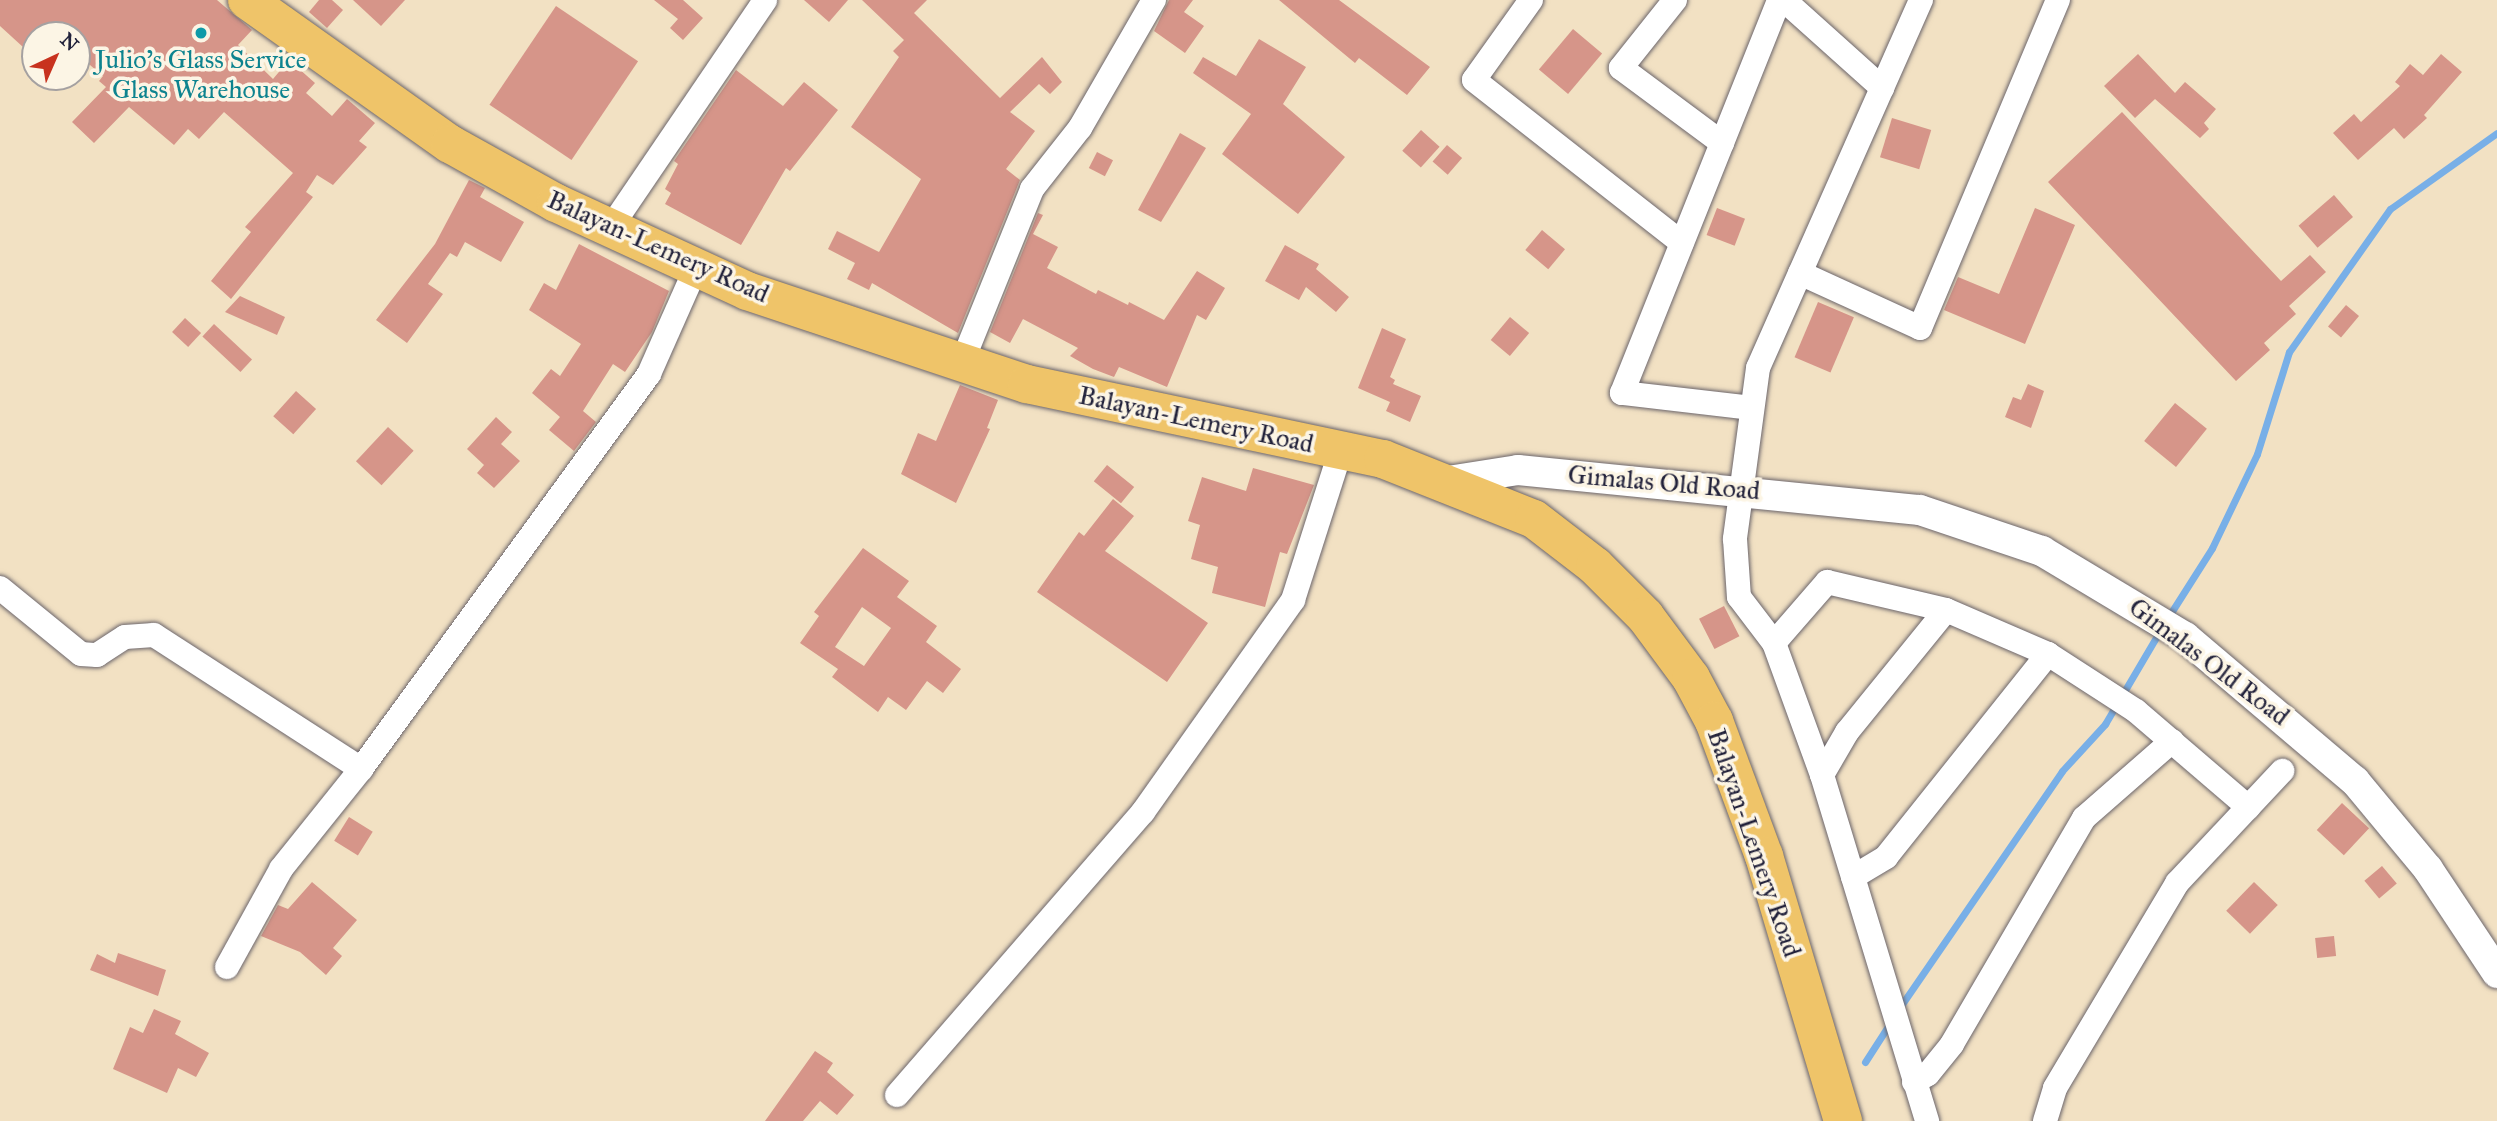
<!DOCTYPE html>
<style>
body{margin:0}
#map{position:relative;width:2497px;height:1121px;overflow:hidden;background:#f2e1c3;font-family:"IM FELL Great Primer",serif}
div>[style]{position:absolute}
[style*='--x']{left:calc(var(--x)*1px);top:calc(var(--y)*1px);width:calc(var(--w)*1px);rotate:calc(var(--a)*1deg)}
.stream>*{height:7px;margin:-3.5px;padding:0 3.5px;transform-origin:3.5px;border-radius:3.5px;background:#78afe7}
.building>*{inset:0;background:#d69589;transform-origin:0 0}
.roads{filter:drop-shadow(0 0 2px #6b656b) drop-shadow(0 0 2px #6b656b)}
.minor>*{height:24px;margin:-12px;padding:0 12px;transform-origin:12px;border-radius:12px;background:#fff}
.tertiary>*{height:30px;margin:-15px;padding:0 15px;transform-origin:15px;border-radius:15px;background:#fff}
.primary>*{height:38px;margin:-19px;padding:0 19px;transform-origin:19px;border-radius:19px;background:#efc469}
.dots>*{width:19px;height:19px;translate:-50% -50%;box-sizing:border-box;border:4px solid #fcf5e5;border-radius:50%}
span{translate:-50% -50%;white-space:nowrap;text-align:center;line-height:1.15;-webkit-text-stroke:7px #fcf5e5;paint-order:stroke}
.culture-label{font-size:26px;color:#0d838f}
.street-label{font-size:26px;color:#22223b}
.north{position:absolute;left:21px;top:21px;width:70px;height:70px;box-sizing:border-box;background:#fcf5e5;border:2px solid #a5a1a1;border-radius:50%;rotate:44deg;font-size:19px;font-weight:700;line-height:28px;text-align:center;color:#22223b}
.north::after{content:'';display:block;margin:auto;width:24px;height:32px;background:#c8321e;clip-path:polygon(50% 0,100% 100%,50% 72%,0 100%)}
</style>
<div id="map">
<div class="stream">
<div style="--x:2167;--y:619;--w:84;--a:-57.6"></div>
<div style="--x:2212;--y:548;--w:104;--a:-64.4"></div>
<div style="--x:2257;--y:454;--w:107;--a:-72.6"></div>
<div style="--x:2289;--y:352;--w:175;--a:-54.8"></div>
<div style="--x:2390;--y:209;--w:131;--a:-35.4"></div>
<div style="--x:1900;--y:1007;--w:286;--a:-55.5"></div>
<div style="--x:2062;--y:771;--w:64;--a:-47.5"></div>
<div style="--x:2105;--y:724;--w:110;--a:-59.5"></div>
<div style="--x:1865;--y:1062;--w:46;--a:-57.3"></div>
</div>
<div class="building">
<div style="clip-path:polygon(0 0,217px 0,252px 30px,238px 45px,273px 79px,289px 60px,315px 83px,306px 93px,332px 116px,347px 99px,375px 123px,359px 141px,367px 147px,333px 185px,317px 175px,306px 192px,313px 197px,231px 299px,211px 281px,251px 232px,245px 227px,293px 173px,224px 112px,199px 139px,188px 129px,174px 145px,129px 107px,94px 143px,72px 122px,106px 87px,99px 81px,103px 76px,77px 54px,77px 35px,35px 35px,35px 58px,0 26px)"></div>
<div style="clip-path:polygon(319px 0,332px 0,343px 10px,327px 28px,309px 12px)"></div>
<div style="clip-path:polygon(353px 0,405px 0,381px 26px)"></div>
<div style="clip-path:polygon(654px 0,683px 0,703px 18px,683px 40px,670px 28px,678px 19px)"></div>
<div style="clip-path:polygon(804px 0,848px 0,829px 22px)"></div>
<div style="clip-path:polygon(862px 0,927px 0,914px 13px,1000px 98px,1042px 57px,1062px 82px,1050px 94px,1039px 84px,1010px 112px,1035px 131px,1006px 169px,1020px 180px,958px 333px,872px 283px,869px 290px,847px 279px,855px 263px,828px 249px,837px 231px,879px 252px,921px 179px,851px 127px,899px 57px,893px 51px,904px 40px)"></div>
<div style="clip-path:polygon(1169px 0,1193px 0,1184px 12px,1204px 26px,1185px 53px,1154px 31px)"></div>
<div style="clip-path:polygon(1279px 0,1339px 0,1430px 67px,1407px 95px,1359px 58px,1355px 63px)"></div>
<div style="left:556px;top:6px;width:99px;height:119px;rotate:34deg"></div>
<div style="left:1573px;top:29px;width:38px;height:53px;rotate:40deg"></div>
<div style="clip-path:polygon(1259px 39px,1306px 67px,1283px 104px,1345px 157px,1298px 214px,1222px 154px,1251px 114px,1193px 73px,1203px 57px,1236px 76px)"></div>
<div style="clip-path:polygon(2138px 54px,2175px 93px,2185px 82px,2216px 109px,2204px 123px,2209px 129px,2200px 138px,2155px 99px,2135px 118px,2104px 86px)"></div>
<div style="clip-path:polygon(2441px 54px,2462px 72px,2424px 115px,2427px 118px,2404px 139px,2394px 128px,2358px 160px,2333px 133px,2354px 114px,2361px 122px,2400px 86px,2395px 82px,2410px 64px,2423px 75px)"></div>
<div style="clip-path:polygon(736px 70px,783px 106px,804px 82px,838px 110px,790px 171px,786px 168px,741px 245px,665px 204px,671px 193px,665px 189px,678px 164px,674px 161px)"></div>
<div style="clip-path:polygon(2122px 112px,2281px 281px,2310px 255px,2326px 272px,2289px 306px,2296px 314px,2264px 343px,2270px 350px,2236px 381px,2048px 182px)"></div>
<div style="left:1892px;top:118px;width:41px;height:41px;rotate:17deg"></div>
<div style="left:1421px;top:130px;width:25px;height:28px;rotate:42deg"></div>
<div style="clip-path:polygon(1180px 133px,1206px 148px,1161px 222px,1138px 210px)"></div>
<div style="left:1447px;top:145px;width:20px;height:22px;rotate:41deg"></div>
<div style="left:1097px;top:152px;width:18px;height:18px;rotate:27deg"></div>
<div style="clip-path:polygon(469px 180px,485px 188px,480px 197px,524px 222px,501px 262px,465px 242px,457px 257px,450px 253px,428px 284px,443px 294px,407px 343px,376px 320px,435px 244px)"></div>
<div style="left:2334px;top:195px;width:29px;height:47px;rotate:49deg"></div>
<div style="left:1717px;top:208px;width:30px;height:29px;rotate:21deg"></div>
<div style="clip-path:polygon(2035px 208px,2075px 225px,2025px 344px,1944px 310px,1958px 277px,1999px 294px)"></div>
<div style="clip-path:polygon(1038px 213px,1043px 215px,1033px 234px,1058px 247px,1047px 268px,1096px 294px,1098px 290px,1128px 305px,1129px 302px,1164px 320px,1197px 271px,1225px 288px,1206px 320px,1197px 315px,1167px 387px,1119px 367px,1114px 377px,1093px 369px,1070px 356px,1078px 348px,1023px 319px,1010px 343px,990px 332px)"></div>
<div style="left:1542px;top:230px;width:30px;height:26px;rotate:40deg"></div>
<div style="clip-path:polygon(579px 244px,669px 291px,652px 332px,625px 372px,613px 364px,583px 411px,596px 422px,574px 451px,549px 430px,560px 417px,532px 393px,551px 369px,560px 376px,581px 344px,529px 310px,544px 283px,556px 290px)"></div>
<div style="clip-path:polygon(1285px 245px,1319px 264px,1316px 269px,1349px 297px,1336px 312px,1306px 287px,1299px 300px,1265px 281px)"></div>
<div style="clip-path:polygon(240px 296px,285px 317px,277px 335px,225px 312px)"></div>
<div style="left:1818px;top:302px;width:39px;height:60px;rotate:23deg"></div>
<div style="left:2346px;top:305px;width:17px;height:28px;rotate:40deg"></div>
<div style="left:1510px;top:317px;width:25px;height:30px;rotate:40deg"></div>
<div style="left:185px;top:318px;width:22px;height:19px;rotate:43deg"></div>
<div style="left:214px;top:324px;width:52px;height:17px;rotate:43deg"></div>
<div style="clip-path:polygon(1382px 328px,1406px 339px,1390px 377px,1395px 380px,1393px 384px,1421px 396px,1410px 422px,1386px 411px,1390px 402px,1358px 388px)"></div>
<div style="clip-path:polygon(2028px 384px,2044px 391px,2031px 428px,2005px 417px,2013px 397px,2021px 400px)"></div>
<div style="clip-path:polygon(960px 385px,998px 400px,987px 428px,990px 429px,956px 503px,901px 474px,918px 433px,936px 441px)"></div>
<div style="left:296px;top:391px;width:27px;height:34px;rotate:42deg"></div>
<div style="left:2175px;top:403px;width:41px;height:49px;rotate:39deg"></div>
<div style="clip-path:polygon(496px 417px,512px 432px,501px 444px,520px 461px,494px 488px,477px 473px,484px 465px,467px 449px)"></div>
<div style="left:388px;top:427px;width:35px;height:47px;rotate:43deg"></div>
<div style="left:1107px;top:465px;width:35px;height:21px;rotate:39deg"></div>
<div style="clip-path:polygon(1253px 468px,1314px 485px,1287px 554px,1280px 552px,1265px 607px,1212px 593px,1218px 567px,1191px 559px,1200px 525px,1188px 521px,1202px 477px,1246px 491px)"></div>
<div style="clip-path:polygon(1113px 499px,1134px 516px,1105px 551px,1208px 623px,1167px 682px,1037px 592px,1079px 532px,1084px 536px)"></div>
<div style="clip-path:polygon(evenodd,863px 548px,909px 581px,897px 597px,937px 626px,926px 642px,961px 669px,943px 693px,927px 681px,906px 710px,888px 697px,878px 712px,832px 677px,838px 669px,800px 643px,819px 616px,814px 612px,863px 548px,862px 607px,891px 628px,864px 666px,835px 647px,862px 607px)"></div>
<div style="left:1724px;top:606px;width:34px;height:28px;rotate:63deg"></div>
<div style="left:2342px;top:803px;width:37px;height:37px;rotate:43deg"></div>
<div style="left:349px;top:817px;width:28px;height:28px;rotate:32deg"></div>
<div style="left:2382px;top:866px;width:23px;height:23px;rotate:50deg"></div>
<div style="clip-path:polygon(312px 882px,357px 920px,333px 948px,342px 956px,326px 975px,300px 952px,261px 936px,278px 905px,288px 909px)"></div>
<div style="left:2254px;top:882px;width:33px;height:40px;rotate:44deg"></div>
<div style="left:2334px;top:936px;width:20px;height:19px;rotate:84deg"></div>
<div style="clip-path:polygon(118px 953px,166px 970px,158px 996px,90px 970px,97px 954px,115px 963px)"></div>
<div style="clip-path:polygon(154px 1009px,181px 1021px,175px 1034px,209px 1053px,196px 1077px,178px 1068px,167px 1093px,113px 1069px,130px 1027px,143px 1033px)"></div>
<div style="clip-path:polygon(815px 1051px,833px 1063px,827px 1072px,854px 1095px,837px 1115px,820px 1101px,803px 1121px,765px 1121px)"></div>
</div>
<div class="roads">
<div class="minor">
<div style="--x:1531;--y:0;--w:98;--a:125.5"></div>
<div style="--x:1474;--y:80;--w:264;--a:38.1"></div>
<div style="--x:1675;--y:0;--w:87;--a:128.5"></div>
<div style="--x:1621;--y:68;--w:126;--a:36.6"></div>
<div style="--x:1784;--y:0;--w:132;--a:41.9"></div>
<div style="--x:1921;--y:0;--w:402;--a:113.9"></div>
<div style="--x:1758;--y:368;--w:173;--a:97.7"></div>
<div style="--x:1735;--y:539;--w:58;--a:86.1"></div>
<div style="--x:1739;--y:597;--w:58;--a:52.7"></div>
<div style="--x:1774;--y:643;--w:140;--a:70"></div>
<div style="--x:1822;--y:775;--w:362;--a:73.1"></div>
<div style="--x:611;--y:227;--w:274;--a:-55.8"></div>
<div style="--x:1800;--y:273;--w:132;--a:24.6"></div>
<div style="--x:1920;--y:328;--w:356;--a:-67.2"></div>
<div style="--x:961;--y:365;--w:190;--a:-68"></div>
<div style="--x:1032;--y:189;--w:78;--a:-51.8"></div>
<div style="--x:1080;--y:128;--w:148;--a:-60"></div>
<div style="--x:1752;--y:408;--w:131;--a:-173.4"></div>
<div style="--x:1622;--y:393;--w:423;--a:-68.2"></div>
<div style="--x:0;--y:588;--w:104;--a:39.2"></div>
<div style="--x:81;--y:654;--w:16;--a:4"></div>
<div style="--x:97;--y:655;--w:33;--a:-33"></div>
<div style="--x:125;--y:637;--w:29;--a:-4"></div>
<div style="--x:154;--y:635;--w:247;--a:32.9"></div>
<div style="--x:1774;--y:643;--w:81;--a:-49"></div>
<div style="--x:1827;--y:582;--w:122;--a:13.2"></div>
<div style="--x:1946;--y:610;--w:111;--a:23.3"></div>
<div style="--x:2048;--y:654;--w:105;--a:32.9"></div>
<div style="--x:2136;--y:711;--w:148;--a:40.6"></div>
<div style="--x:1822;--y:775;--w:50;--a:-59.8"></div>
<div style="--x:1847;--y:732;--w:157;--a:-50.9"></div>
<div style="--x:1853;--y:877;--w:39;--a:-31"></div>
<div style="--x:1886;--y:857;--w:260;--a:-51.4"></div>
<div style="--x:227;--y:967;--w:112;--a:-61.1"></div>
<div style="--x:281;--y:869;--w:128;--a:-51.3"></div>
<div style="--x:361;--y:769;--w:489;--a:-53.9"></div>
<div style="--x:649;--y:374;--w:116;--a:-66.1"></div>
<div style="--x:1914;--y:1082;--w:16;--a:-30"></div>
<div style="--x:1928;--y:1074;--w:38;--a:-51"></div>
<div style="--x:1952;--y:1044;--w:262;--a:-59.7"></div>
<div style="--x:2084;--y:818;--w:117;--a:-41.2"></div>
<div style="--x:897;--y:1095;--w:375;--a:-49"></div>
<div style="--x:1143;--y:812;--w:260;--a:-54.7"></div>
<div style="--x:1293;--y:600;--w:157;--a:-72.3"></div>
<div style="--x:2045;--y:1121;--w:34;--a:-73"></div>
<div style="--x:2055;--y:1088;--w:239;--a:-59.2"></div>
<div style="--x:2177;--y:883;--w:154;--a:-46.8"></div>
</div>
<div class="tertiary">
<div style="--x:1448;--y:481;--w:71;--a:-8.9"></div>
<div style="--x:1518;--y:470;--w:404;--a:5.7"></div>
<div style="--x:1920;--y:510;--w:129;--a:18.6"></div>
<div style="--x:2042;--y:551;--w:167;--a:31"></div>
<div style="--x:2185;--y:637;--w:223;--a:40.3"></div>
<div style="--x:2355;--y:781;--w:114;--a:50.3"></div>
<div style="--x:2428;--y:869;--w:125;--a:56.4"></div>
</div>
<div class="primary">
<div style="--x:247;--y:0;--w:249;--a:35.4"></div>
<div style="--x:450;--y:144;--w:121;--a:29.1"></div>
<div style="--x:556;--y:203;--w:210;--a:24.7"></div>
<div style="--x:747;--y:291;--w:295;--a:18.4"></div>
<div style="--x:1027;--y:384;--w:364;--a:11.9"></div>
<div style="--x:1383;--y:459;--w:162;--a:21.7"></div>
<div style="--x:1534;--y:519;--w:77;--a:37.6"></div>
<div style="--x:1595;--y:566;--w:71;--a:45"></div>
<div style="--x:1645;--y:616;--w:77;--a:53.4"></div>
<div style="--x:1691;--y:678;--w:49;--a:61.9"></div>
<div style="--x:1714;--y:721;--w:144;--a:69.7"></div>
<div style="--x:1764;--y:856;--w:277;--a:73.4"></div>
</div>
</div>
<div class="dots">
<div style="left:201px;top:33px;background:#0f9aa8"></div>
</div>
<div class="culture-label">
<span style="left:201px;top:75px">Julio's Glass Service<br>Glass Warehouse</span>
</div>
<div class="street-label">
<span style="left:658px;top:247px;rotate:24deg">Balayan-Lemery Road</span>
<span style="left:1196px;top:420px;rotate:12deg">Balayan-Lemery Road</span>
<span style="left:1664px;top:483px;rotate:5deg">Gimalas Old Road</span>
<span style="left:2209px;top:662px;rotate:37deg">Gimalas Old Road</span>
<span style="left:1754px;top:843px;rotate:71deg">Balayan-Lemery Road</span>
</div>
<div class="north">N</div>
</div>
